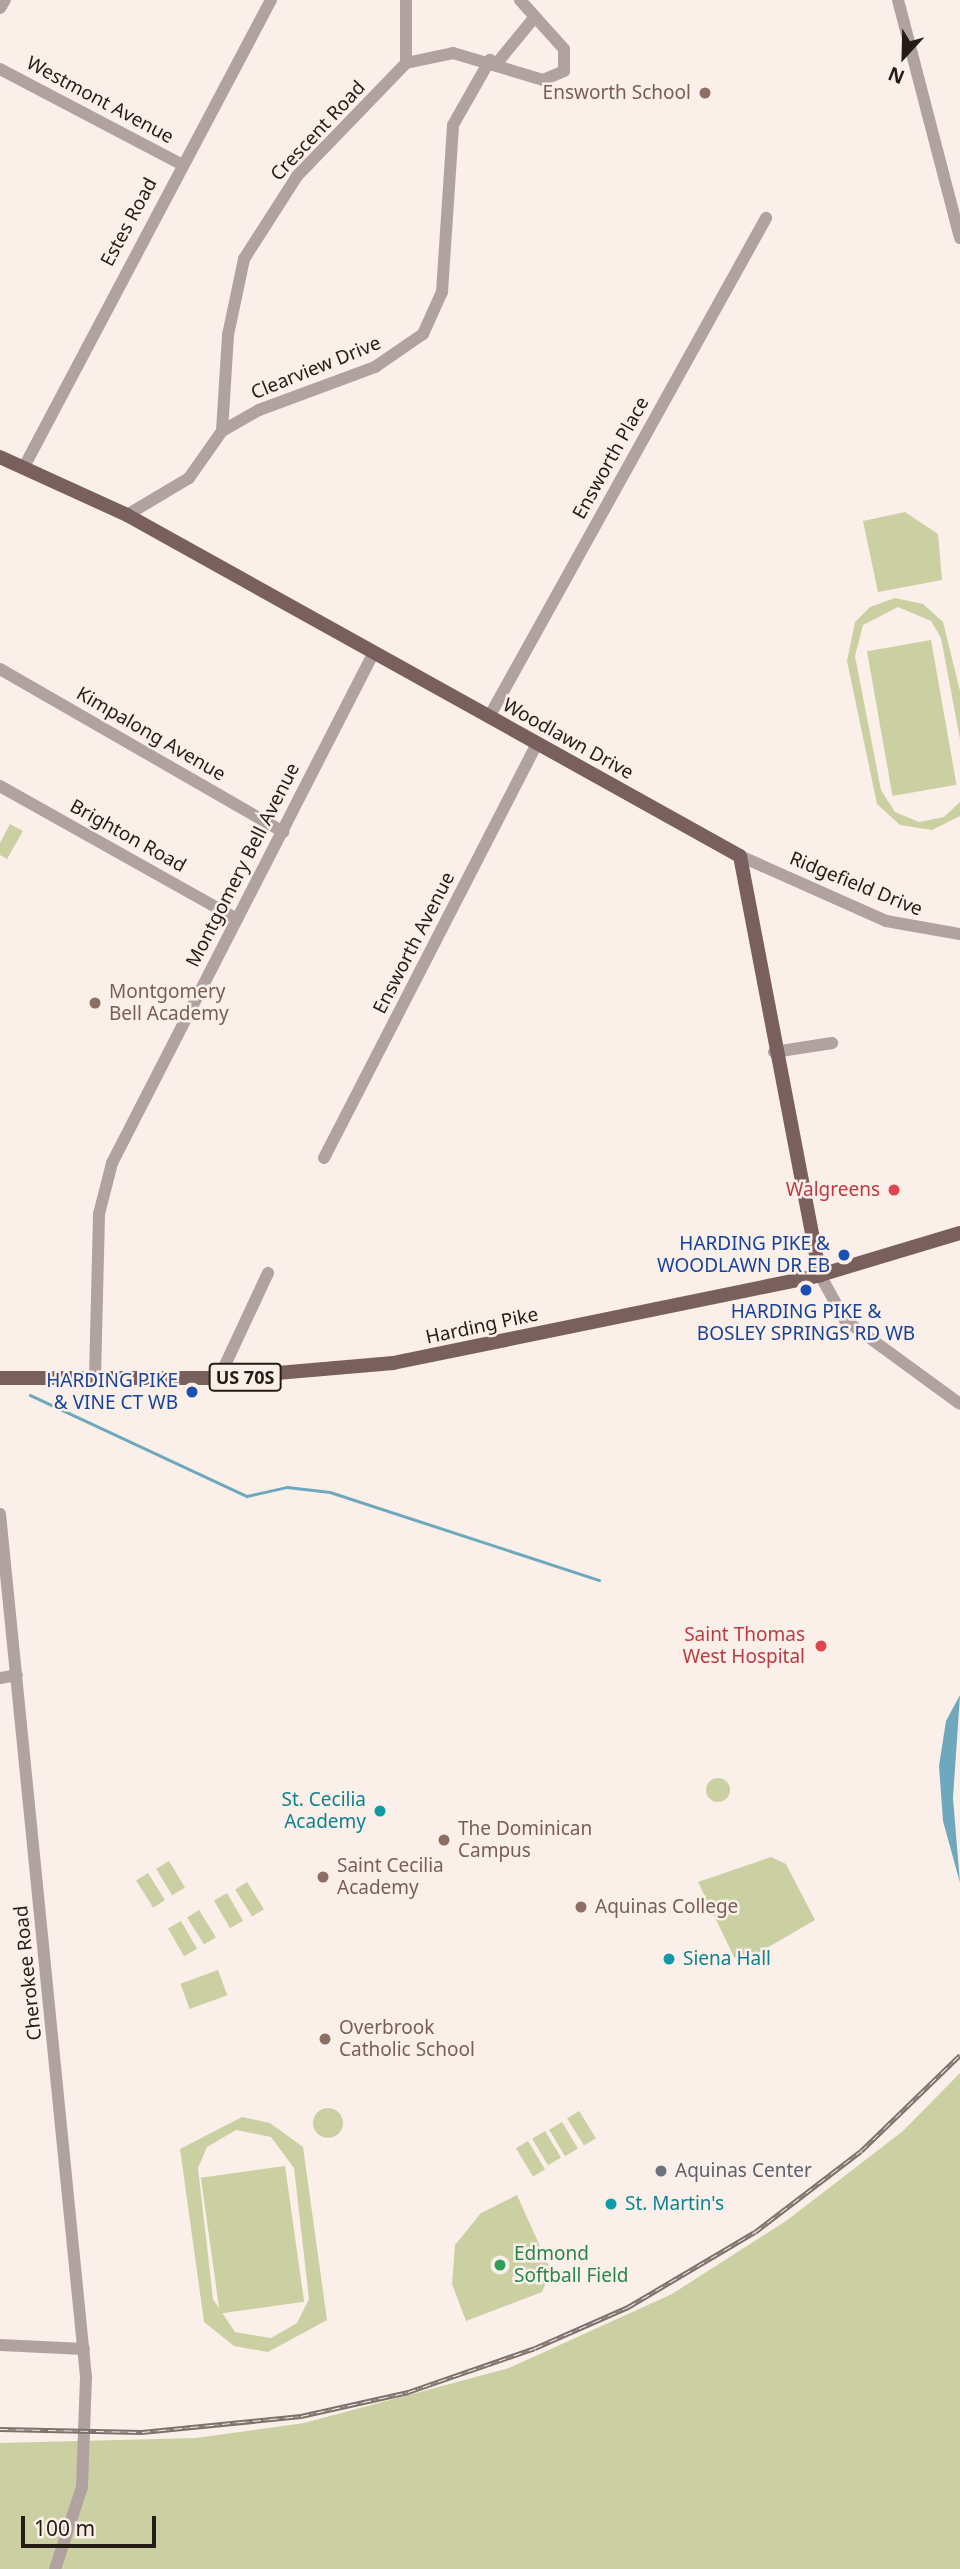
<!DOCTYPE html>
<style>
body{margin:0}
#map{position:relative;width:960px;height:2569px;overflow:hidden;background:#fbefe9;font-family:"Noto Sans",sans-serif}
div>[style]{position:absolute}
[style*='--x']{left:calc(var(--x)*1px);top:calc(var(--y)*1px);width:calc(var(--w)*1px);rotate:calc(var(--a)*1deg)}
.green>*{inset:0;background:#cad0a2;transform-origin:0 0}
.round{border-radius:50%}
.water>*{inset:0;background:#6ea8bd}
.stream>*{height:2.5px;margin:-1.25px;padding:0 1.25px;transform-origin:1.25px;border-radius:1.25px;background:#6ea8bd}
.minor>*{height:12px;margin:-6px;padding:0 6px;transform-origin:6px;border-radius:6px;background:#b1a2a1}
.major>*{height:14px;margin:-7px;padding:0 7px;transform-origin:7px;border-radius:7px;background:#79605e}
.rail>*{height:5px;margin-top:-2.5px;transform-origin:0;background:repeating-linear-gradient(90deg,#fbefe9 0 8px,#7c716b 0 16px);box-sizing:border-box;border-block:2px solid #7c716b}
.dots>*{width:19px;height:19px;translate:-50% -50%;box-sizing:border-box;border:4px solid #fbefe9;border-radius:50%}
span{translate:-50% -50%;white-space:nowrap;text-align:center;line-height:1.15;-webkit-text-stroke:5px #fbefe9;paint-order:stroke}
.shield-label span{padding:2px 5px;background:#fbefe9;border:2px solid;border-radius:5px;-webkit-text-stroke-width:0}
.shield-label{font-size:18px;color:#261c16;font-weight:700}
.education-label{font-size:19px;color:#785e54}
.right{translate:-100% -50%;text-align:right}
.left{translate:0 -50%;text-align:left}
.street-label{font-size:19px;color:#261c16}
.health-label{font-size:19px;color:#be3a42}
.transit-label{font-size:19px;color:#164399}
.culture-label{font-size:19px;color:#0d838f}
.worship-label{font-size:19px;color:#5b616d}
.leisure-label{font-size:19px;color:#27864d}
.north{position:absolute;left:869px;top:21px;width:70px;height:70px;-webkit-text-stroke:5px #fbefe9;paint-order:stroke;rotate:202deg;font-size:19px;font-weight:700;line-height:28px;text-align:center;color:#261c16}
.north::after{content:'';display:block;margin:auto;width:24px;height:32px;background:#261c16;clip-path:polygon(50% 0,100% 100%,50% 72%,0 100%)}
.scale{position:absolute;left:21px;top:2516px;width:135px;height:32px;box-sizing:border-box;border:4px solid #261c16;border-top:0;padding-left:9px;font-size:21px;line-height:24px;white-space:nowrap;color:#261c16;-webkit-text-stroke:5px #fbefe9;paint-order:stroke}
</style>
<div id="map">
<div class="green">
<div style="clip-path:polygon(905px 512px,938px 534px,942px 580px,878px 592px,863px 521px)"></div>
<div style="clip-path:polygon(895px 598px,923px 604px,943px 622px,960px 691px,960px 739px,941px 638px,931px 621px,898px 607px,863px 625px,855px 656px,881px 790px,895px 812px,919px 822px,944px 817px,960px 802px,960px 816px,932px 830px,900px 825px,877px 804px,847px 661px,855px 622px,870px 607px)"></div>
<div style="left:931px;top:640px;width:147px;height:65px;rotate:80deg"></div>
<div style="clip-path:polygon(10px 824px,23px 831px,7px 859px,0 855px,0 843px)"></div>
<div class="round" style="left:706px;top:1778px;width:24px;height:24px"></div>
<div style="clip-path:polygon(771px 1857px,786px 1864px,815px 1920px,748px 1959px,734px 1957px,698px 1882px)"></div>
<div style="left:169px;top:1861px;width:31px;height:15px;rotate:59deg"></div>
<div style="left:148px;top:1873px;width:32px;height:14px;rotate:58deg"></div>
<div style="left:247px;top:1882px;width:32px;height:14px;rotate:58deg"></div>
<div style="left:227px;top:1893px;width:32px;height:15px;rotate:60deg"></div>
<div style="left:199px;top:1910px;width:32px;height:14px;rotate:58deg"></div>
<div style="left:181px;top:1921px;width:32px;height:15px;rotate:60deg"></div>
<div style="left:218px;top:1970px;width:27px;height:40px;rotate:70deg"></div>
<div style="clip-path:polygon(960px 2073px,960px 2569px,0 2569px,0 2443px,196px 2438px,304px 2423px,509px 2368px,672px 2294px,786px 2221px,903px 2131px)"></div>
<div class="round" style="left:313px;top:2108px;width:30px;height:30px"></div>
<div style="left:579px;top:2111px;width:32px;height:14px;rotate:58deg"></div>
<div style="clip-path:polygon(evenodd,242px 2117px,270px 2123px,303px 2147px,327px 2320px,268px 2352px,234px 2346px,204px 2322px,180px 2149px,242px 2117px,236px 2130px,271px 2137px,294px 2168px,309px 2299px,297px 2323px,271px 2338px,235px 2332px,213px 2299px,198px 2168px,207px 2147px,236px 2130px)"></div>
<div style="left:562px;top:2122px;width:31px;height:15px;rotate:59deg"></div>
<div style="left:545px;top:2131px;width:31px;height:15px;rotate:59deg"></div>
<div style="left:528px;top:2141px;width:33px;height:14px;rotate:59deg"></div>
<div style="left:285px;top:2166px;width:137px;height:85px;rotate:82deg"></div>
<div style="clip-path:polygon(517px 2195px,551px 2271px,542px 2292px,466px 2321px,452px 2284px,455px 2245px,481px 2213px)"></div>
</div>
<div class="water">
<div style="clip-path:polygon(960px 1695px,953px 1798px,960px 1883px,943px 1821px,939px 1766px,946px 1721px)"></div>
</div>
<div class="stream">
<div style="--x:30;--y:1395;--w:239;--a:25"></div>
<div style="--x:247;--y:1496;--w:41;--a:-12.7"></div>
<div style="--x:287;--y:1487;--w:43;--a:6.6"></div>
<div style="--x:330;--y:1492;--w:283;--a:18.1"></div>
</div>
<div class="minor">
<div style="--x:898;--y:0;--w:246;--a:75.4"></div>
<div style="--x:0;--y:8;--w:9;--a:-58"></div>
<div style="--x:406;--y:63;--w:48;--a:-12"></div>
<div style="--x:453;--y:53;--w:94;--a:16.7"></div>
<div style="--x:543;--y:80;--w:23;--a:-23"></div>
<div style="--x:564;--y:71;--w:22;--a:-90"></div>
<div style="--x:564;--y:49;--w:66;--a:-131.9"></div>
<div style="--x:497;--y:63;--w:58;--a:-50.6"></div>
<div style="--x:0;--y:69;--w:207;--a:27.7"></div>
<div style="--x:222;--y:431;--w:96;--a:-86.4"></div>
<div style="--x:228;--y:335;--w:78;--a:-78.1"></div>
<div style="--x:244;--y:259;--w:98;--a:-57.4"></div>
<div style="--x:297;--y:176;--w:157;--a:-46"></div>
<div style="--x:406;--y:63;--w:63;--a:-90"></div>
<div style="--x:25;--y:465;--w:526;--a:-62.12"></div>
<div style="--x:127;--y:515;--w:72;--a:-30.8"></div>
<div style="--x:189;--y:478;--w:57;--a:-54.9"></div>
<div style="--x:222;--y:431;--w:43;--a:-29.6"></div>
<div style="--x:259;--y:410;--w:124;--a:-20.3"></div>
<div style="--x:375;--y:367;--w:58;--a:-34.5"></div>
<div style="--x:423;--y:334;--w:46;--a:-65.7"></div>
<div style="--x:442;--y:292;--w:167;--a:-86.2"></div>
<div style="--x:453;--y:125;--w:75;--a:-60.4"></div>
<div style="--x:0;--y:669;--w:327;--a:29.9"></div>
<div style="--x:489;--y:717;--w:571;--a:-60.96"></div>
<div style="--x:0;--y:786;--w:272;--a:29.3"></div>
<div style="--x:740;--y:856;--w:160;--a:24"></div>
<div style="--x:886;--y:921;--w:75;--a:10"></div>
<div style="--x:774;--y:1052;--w:59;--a:-8.8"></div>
<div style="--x:324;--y:1158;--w:466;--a:-62.8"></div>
<div style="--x:820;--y:1275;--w:51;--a:60.9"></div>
<div style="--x:845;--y:1320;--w:142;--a:36.1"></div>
<div style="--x:95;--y:1378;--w:164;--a:-88.6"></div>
<div style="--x:99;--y:1214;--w:53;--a:-75.7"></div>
<div style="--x:112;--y:1163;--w:572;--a:-62.85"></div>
<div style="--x:219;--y:1378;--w:116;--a:-65"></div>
<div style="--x:0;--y:1514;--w:867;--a:84.31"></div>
<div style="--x:86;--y:2377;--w:110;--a:92.1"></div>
<div style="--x:82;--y:2487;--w:86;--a:108.2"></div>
<div style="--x:0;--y:1678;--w:17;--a:-10"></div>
<div style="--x:0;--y:2345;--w:84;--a:2.7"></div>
</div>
<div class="major">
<div style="--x:0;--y:457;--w:140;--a:24.5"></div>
<div style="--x:127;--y:515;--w:701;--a:29.09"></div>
<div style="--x:740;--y:856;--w:427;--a:79.2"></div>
<div style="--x:0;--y:1378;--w:219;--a:0"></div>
<div style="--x:219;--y:1378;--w:175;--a:-4.9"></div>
<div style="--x:393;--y:1363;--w:436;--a:-11.6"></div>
<div style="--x:820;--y:1275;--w:146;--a:-16.7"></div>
</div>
<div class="rail">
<div style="--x:0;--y:2429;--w:142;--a:1.2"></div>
<div style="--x:142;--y:2432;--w:160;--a:-5.7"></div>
<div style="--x:301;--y:2416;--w:110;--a:-12.6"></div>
<div style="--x:408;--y:2392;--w:134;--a:-19.1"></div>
<div style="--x:535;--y:2348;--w:102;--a:-23.8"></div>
<div style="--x:628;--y:2307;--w:147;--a:-30.6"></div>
<div style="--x:755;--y:2232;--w:133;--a:-37.4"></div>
<div style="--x:861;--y:2151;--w:138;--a:-44.1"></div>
</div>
<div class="dots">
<div style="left:705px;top:93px;background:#8d6e63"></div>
<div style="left:95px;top:1003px;background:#8d6e63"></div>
<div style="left:894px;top:1190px;background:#e0444e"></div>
<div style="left:844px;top:1255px;background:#1a4fb4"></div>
<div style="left:806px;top:1290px;background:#1a4fb4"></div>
<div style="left:192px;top:1392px;background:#1a4fb4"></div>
<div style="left:821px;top:1646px;background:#e0444e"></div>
<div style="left:380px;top:1811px;background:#0f9aa8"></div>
<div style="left:444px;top:1840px;background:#8d6e63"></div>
<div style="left:323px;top:1877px;background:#8d6e63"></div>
<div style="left:581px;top:1907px;background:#8d6e63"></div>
<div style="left:669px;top:1959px;background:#0f9aa8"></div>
<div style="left:325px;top:2039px;background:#8d6e63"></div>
<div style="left:661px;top:2171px;background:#6b7280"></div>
<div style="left:611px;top:2204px;background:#0f9aa8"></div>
<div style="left:500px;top:2265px;background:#2e9e5b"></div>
</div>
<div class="shield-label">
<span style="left:245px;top:1377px">US 70S</span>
</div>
<div class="education-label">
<span class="right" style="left:691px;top:93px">Ensworth School</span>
<span class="left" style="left:109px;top:1003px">Montgomery<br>Bell Academy</span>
<span class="left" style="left:458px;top:1840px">The Dominican<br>Campus</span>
<span class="left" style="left:337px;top:1877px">Saint Cecilia<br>Academy</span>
<span class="left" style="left:595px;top:1907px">Aquinas College</span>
<span class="left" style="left:339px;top:2039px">Overbrook<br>Catholic School</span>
</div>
<div class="street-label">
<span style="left:100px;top:100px;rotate:28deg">Westmont Avenue</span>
<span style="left:318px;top:131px;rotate:-47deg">Crescent Road</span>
<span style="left:129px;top:222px;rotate:-62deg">Estes Road</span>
<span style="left:316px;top:368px;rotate:-22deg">Clearview Drive</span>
<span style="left:611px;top:458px;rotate:-61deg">Ensworth Place</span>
<span style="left:151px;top:734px;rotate:30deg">Kimpalong Avenue</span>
<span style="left:568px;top:739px;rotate:29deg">Woodlawn Drive</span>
<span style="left:128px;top:836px;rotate:29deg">Brighton Road</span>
<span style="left:243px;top:865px;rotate:-63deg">Montgomery Bell Avenue</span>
<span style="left:856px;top:884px;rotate:22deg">Ridgefield Drive</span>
<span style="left:414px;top:943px;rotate:-63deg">Ensworth Avenue</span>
<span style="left:482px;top:1326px;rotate:-12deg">Harding Pike</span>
<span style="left:28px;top:1973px;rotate:-96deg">Cherokee Road</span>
</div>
<div class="health-label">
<span class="right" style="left:880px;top:1190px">Walgreens</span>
<span class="right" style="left:805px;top:1646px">Saint Thomas<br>West Hospital</span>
</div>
<div class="transit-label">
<span class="right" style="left:830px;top:1255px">HARDING PIKE &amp;<br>WOODLAWN DR EB</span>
<span style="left:806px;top:1323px">HARDING PIKE &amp;<br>BOSLEY SPRINGS RD WB</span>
<span class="right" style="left:178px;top:1392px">HARDING PIKE<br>&amp; VINE CT WB</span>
</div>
<div class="culture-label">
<span class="right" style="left:366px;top:1811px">St. Cecilia<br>Academy</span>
<span class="left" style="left:683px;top:1959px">Siena Hall</span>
<span class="left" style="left:625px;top:2204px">St. Martin's</span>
</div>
<div class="worship-label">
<span class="left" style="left:675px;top:2171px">Aquinas Center</span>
</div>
<div class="leisure-label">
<span class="left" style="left:514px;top:2265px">Edmond<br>Softball Field</span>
</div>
<div class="north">N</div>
<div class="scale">100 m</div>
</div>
